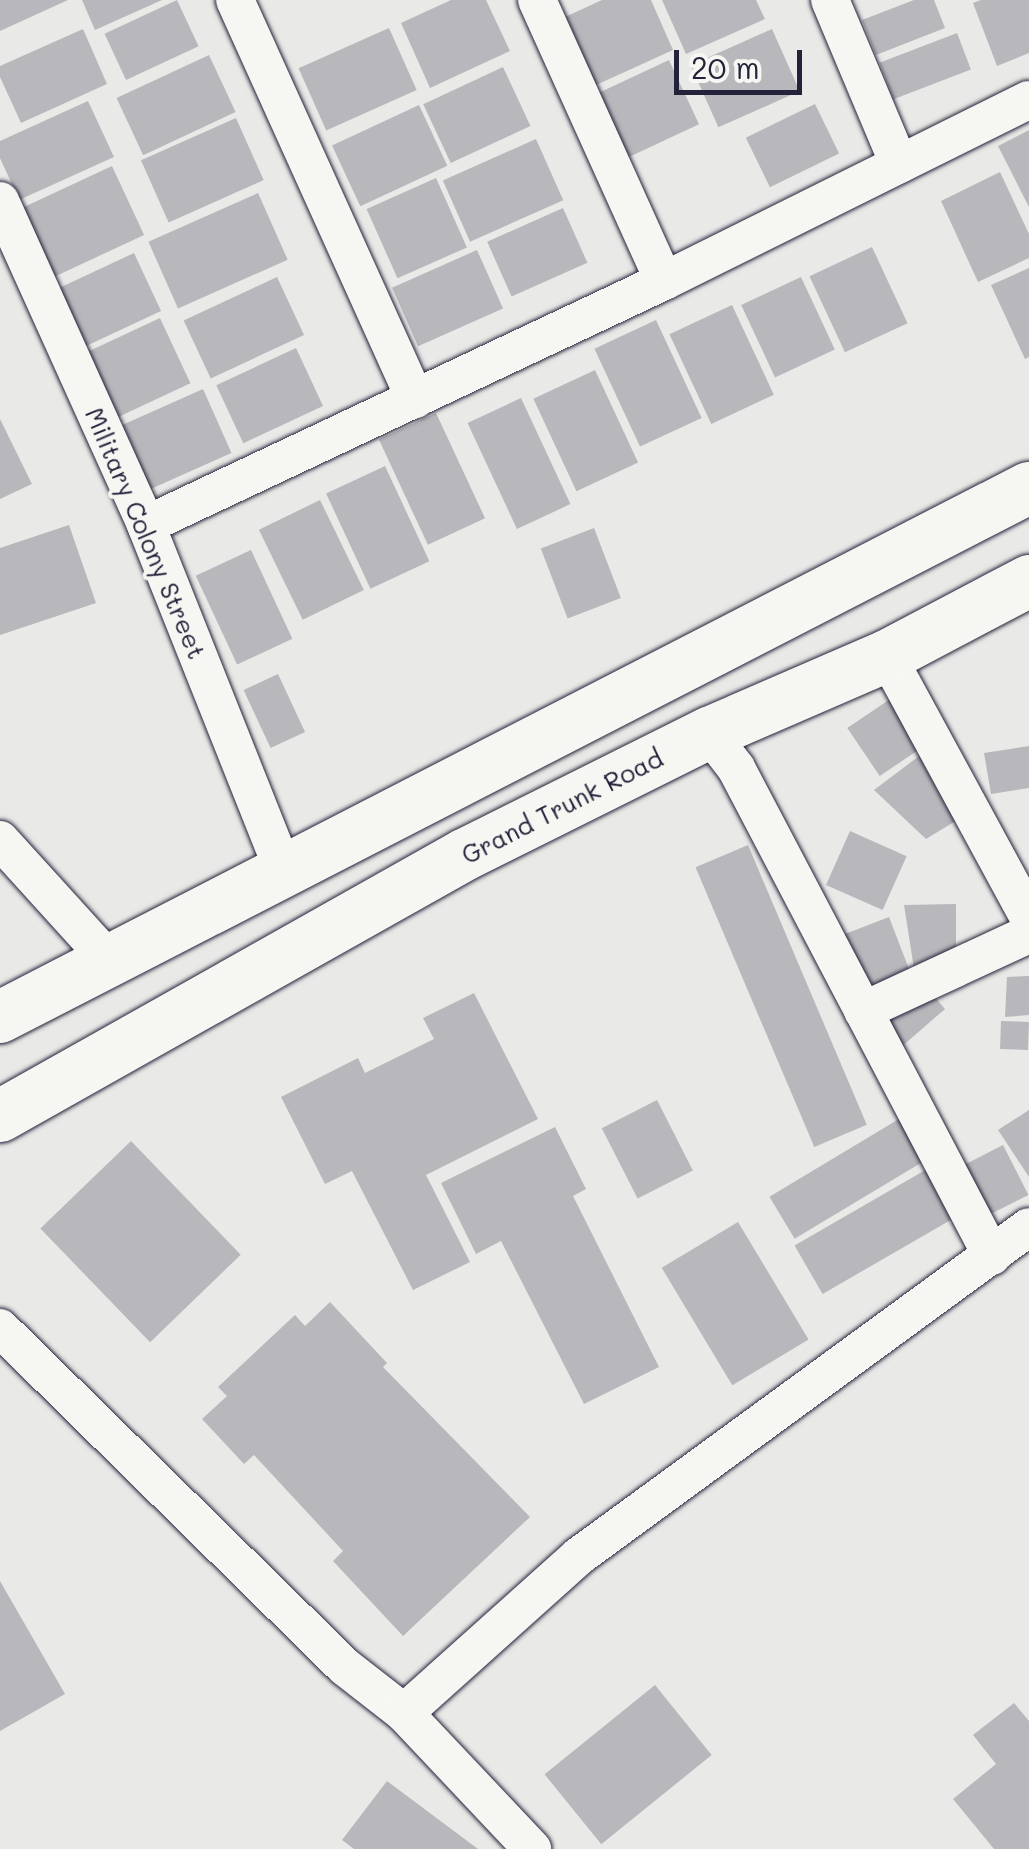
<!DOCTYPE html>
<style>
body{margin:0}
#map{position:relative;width:1029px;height:1849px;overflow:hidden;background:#e9e9e7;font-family:Mali,sans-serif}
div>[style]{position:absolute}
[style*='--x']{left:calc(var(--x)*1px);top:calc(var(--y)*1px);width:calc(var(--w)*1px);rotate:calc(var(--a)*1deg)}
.building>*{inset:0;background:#b8b8bc;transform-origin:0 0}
.roads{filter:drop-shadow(0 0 2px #22223b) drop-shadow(0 0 2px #22223b)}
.street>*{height:38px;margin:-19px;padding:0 19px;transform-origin:19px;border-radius:19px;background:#f6f6f2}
.secondary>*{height:52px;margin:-26px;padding:0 26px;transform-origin:26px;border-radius:26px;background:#f6f6f2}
span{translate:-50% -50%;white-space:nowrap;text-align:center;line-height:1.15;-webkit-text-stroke:8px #f6f6f2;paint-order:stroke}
.street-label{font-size:25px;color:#22223b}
.scale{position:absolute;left:674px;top:50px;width:128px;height:45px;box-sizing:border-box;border:5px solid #22223b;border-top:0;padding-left:12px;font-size:30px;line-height:35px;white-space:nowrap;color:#22223b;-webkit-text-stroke:8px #f6f6f2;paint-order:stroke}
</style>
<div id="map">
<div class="building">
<div style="clip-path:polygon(0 0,68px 0,0 31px)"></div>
<div style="clip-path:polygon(82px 0,162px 0,95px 30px)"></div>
<div style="left:177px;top:0;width:51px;height:80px;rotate:65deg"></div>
<div style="clip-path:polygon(451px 0,486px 0,510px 51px,430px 88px,401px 23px)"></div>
<div style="clip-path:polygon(602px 0,651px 0,673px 50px,583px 91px,552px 23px)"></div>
<div style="clip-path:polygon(662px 0,756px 0,765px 19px,686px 54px)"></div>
<div style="clip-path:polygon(914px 0,934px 0,945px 28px,876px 55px,862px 20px)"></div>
<div style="clip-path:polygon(981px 0,1029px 0,1029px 53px,997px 66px,973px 3px)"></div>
<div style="left:389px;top:28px;width:68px;height:99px;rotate:66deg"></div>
<div style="clip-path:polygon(83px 29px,107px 84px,21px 123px,0 77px,0 66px)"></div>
<div style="left:772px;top:29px;width:68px;height:89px;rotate:66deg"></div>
<div style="left:957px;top:33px;width:39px;height:83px;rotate:69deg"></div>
<div style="left:209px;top:55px;width:63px;height:102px;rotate:65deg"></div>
<div style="left:669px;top:60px;width:71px;height:85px;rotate:65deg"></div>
<div style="left:503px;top:67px;width:65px;height:88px;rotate:65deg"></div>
<div style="clip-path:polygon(88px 101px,114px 157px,19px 200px,0 158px,0 141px)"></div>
<div style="left:815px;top:104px;width:55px;height:77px;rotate:64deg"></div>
<div style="left:419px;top:105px;width:67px;height:96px;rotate:65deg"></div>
<div style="left:236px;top:118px;width:68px;height:104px;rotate:66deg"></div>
<div style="clip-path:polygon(1029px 130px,1029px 207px,998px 146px)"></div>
<div style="left:536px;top:139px;width:67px;height:102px;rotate:66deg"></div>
<div style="left:112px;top:166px;width:76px;height:100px;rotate:65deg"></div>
<div style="clip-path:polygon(1000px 172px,1029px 234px,1029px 258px,978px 282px,941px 201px)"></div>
<div style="left:436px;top:178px;width:76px;height:76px;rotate:66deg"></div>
<div style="left:258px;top:193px;width:73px;height:120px;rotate:66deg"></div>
<div style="left:563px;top:208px;width:60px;height:83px;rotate:66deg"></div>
<div style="left:872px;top:247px;width:84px;height:69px;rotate:65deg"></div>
<div style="left:477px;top:250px;width:64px;height:93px;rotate:66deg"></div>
<div style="left:134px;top:253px;width:64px;height:88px;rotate:65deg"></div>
<div style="clip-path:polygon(1029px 268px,1029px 357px,1025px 359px,991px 285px)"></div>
<div style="left:277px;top:277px;width:64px;height:103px;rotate:65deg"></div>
<div style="left:801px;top:277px;width:80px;height:66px;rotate:65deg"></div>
<div style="left:732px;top:305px;width:99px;height:69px;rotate:65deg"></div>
<div style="left:160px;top:318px;width:72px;height:85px;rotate:65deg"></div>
<div style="left:656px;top:320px;width:108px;height:68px;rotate:65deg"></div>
<div style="left:296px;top:348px;width:64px;height:88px;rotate:65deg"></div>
<div style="left:595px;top:370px;width:102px;height:68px;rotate:65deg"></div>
<div style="left:203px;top:389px;width:70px;height:94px;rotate:66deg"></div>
<div style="left:521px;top:398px;width:117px;height:59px;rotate:65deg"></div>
<div style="left:436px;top:413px;width:116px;height:63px;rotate:65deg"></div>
<div style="clip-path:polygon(0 419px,32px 484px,0 499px)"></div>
<div style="left:385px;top:466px;width:105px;height:65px;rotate:65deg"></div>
<div style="left:320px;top:500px;width:100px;height:68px;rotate:64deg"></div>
<div style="clip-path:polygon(69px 525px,96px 603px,0 635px,0 548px)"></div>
<div style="left:594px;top:528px;width:75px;height:57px;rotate:69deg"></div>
<div style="left:251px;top:550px;width:98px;height:61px;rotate:65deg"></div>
<div style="left:278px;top:674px;width:64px;height:38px;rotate:65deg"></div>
<div style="left:902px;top:691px;width:58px;height:66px;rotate:56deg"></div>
<div style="clip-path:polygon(1029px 746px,1029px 788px,991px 794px,984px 753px)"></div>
<div style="clip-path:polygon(931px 747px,972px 811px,926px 839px,874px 790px)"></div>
<div style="left:850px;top:831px;width:62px;height:59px;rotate:24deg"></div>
<div style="left:748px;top:845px;width:304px;height:57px;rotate:67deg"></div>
<div style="clip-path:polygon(956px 904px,956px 952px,915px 975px,904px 905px)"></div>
<div style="left:889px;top:917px;width:61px;height:52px;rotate:69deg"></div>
<div style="clip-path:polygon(1029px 976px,1029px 1015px,1005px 1017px,1007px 977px)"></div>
<div style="left:926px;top:987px;width:29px;height:63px;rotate:49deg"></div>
<div style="clip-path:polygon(474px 993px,538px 1119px,426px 1175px,470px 1262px,413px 1290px,352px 1171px,325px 1184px,281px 1097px,358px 1058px,365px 1073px,434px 1039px,423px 1018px)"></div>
<div style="left:1001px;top:1021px;width:28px;height:28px;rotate:2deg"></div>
<div style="left:657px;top:1100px;width:79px;height:62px;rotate:63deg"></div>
<div style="clip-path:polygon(1029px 1110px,1029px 1177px,998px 1130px)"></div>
<div style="left:904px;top:1116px;width:49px;height:157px;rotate:59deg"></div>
<div style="clip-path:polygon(555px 1127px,586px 1189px,573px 1196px,659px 1367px,584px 1404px,501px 1241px,476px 1254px,441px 1183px)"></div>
<div style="left:131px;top:1141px;width:158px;height:126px;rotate:46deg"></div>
<div style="left:1003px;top:1145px;width:56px;height:51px;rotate:63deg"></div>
<div style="left:934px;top:1165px;width:56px;height:161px;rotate:60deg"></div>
<div style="left:738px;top:1222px;width:137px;height:89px;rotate:59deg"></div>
<div style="clip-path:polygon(330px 1302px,387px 1363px,383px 1367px,530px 1517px,403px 1636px,333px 1561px,343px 1551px,254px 1455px,244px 1464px,202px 1419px,227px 1396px,218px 1387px,295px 1315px,305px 1326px)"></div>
<div style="clip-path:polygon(0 1581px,65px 1694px,0 1731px)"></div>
<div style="left:655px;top:1685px;width:90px;height:142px;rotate:51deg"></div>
<div style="clip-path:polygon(1014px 1703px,1029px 1721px,1029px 1849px,994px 1849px,953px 1799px,996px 1764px,973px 1735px)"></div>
<div style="clip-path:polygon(387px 1781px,478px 1849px,354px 1849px,342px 1840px)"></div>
</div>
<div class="roads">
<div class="street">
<div style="--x:235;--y:0;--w:438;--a:65.7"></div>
<div style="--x:537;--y:0;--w:308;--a:65.7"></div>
<div style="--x:830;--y:0;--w:178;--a:67.2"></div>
<div style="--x:0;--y:201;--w:355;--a:65.7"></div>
<div style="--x:146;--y:525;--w:370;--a:68.3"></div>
<div style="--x:146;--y:525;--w:573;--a:-25.22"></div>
<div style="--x:664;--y:281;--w:407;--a:-26.4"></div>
<div style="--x:887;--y:656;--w:298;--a:61.5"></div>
<div style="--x:709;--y:733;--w:44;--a:52.4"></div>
<div style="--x:736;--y:768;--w:551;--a:62.32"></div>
<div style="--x:0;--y:840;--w:161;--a:47.8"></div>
<div style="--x:863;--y:1011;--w:183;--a:-24.9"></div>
<div style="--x:0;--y:1328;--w:484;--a:44.5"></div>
<div style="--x:345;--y:1667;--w:75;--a:37.9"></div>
<div style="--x:404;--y:1713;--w:187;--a:46.7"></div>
<div style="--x:404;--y:1713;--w:235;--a:-41.9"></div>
<div style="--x:579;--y:1556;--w:557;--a:-36.17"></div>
</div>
<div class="secondary">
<div style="--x:0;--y:1017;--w:1157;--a:-27.21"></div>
<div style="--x:0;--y:1116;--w:532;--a:-29.36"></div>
<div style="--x:464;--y:855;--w:274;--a:-26.5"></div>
<div style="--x:709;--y:733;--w:194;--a:-23.4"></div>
<div style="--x:887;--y:656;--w:161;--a:-27.8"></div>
</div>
</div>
<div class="street-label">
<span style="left:146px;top:533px;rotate:67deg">Military Colony Street</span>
<span style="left:562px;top:806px;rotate:-27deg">Grand Trunk Road</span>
</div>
<div class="scale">20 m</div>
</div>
